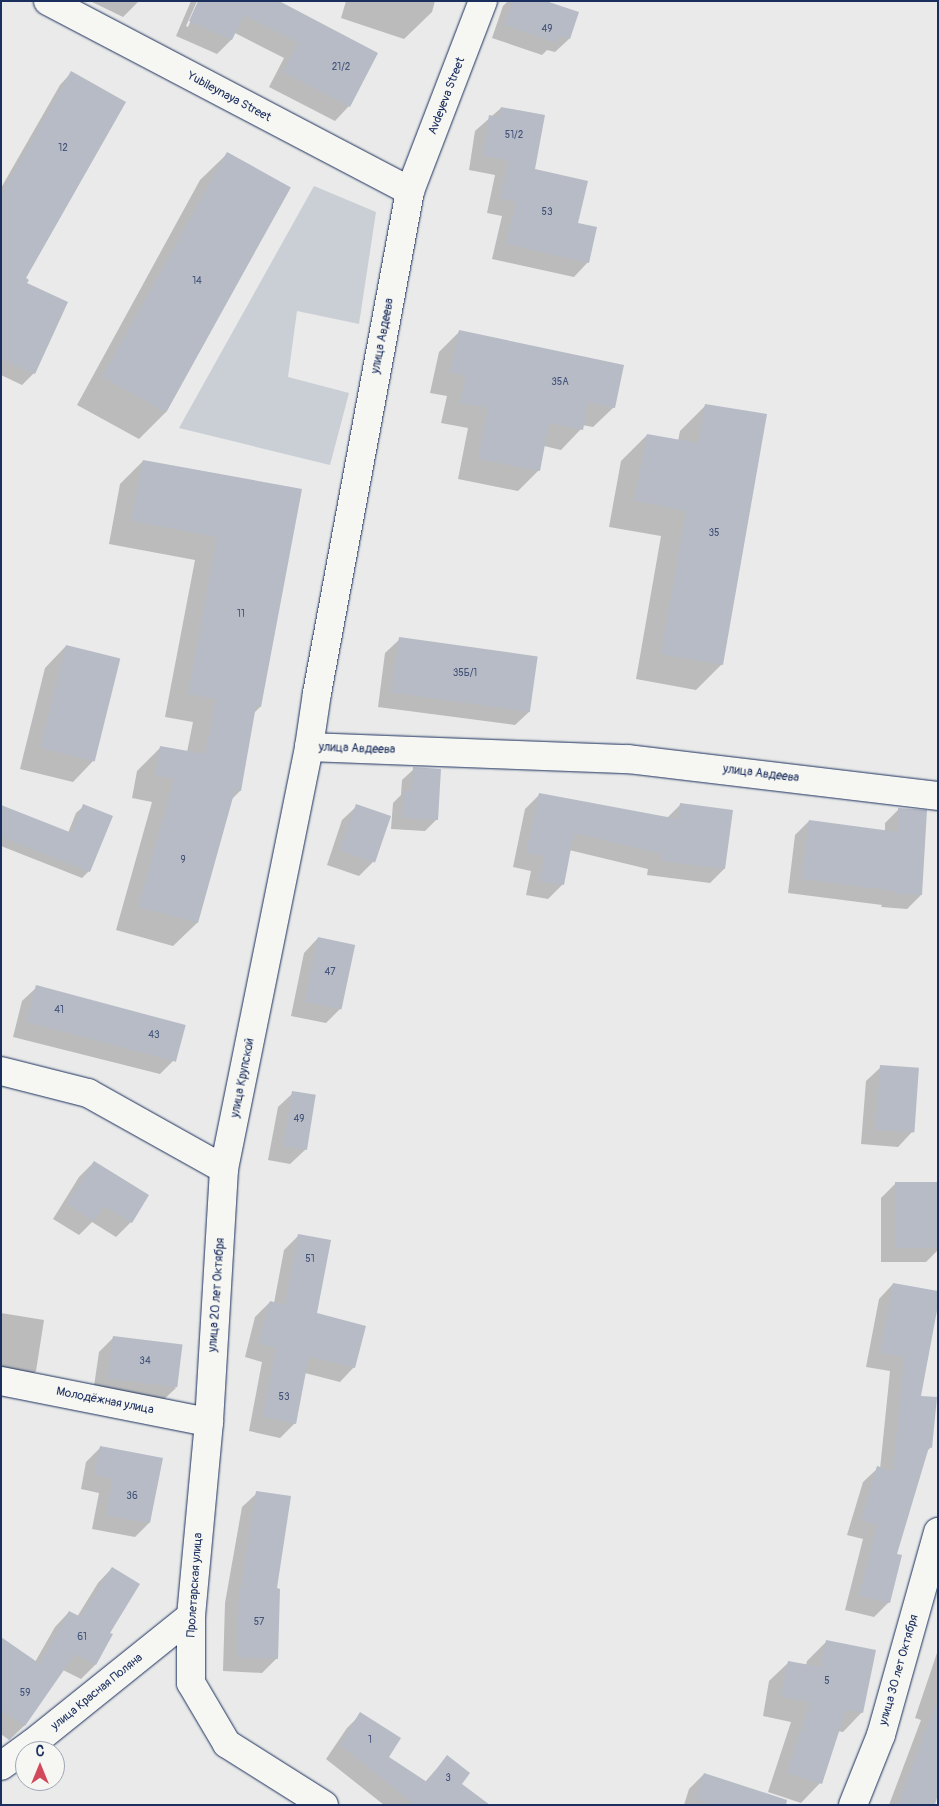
<!DOCTYPE html>
<meta charset="utf-8">
<style>
body{margin:0}
#map{position:relative;width:939px;height:1806px;overflow:hidden;background:#e9eae9;font-family:Pangolin,sans-serif}
div>[style]{position:absolute}
[style*='--x']{left:calc(var(--x)*1px);top:calc(var(--y)*1px);width:calc(var(--w)*1px);rotate:calc(var(--a)*1deg)}
.green>*{inset:0;background:#caced5}
.shadow>*{inset:0;background:#0003}
.building>*{inset:0;background:#b6bbc6;transform-origin:0 0}
.roads{filter:drop-shadow(0 0 1px #1b2f5e) drop-shadow(0 0 1px #1b2f5e)}
.street>*{height:28px;margin:-14px;padding:0 14px;transform-origin:14px;border-radius:14px;background:#f6f6f2}
span{translate:-50% -50%;white-space:nowrap;text-align:center;line-height:1.15;-webkit-text-stroke:5px #f6f6f2;paint-order:stroke}
.number-label{font-size:10px;color:#425278}
.number-label span{-webkit-text-stroke-width:0}
.street-label{font-size:12px;color:#1b2f5e}
.frame{position:absolute;inset:0;border:2px solid #1b2f5e;pointer-events:none}
.north{position:absolute;left:15px;top:1741px;width:50px;height:50px;box-sizing:border-box;background:#f6f6f2;border:1px solid #9ea6b7;border-radius:50%;rotate:0deg;font-size:14px;font-weight:700;line-height:20px;text-align:center;color:#1b2f5e}
.north::after{content:'';display:block;margin:auto;width:18px;height:22px;background:#d1495b;clip-path:polygon(50% 0,100% 100%,50% 72%,0 100%)}
</style>
<div id="map">
<div class="green">
<div style="clip-path:polygon(314px 186px,376px 212px,359px 324px,297px 311px,288px 377px,349px 393px,330px 465px,179px 428px)"></div>
</div>
<div class="shadow">
<div style="clip-path:polygon(90px 1px,139px 1px,123px 17px)"></div>
<div style="clip-path:polygon(191px 1px,197px 1px,186px 26px,188px 27px,199px 1px,271px 1px,349px 106px,335px 121px,269px 87px,284px 58px,235px 33px,231px 40px,217px 54px,176px 36px)"></div>
<div style="clip-path:polygon(346px 1px,435px 1px,432px 12px,404px 39px,341px 18px)"></div>
<div style="clip-path:polygon(508px 1px,544px 1px,569px 39px,555px 52px,547px 50px,542px 55px,492px 38px,503px 6px)"></div>
<div style="clip-path:polygon(71px 73px,24px 279px,34px 373px,22px 385px,1px 375px,1px 188px,60px 85px)"></div>
<div style="clip-path:polygon(501px 108px,534px 170px,577px 224px,588px 262px,574px 277px,492px 259px,502px 216px,487px 213px,495px 175px,469px 170px,475px 131px)"></div>
<div style="clip-path:polygon(228px 153px,289px 187px,166px 412px,139px 439px,77px 405px,200px 180px)"></div>
<div style="clip-path:polygon(459px 332px,614px 407px,593px 427px,582px 425px,581px 429px,561px 450px,544px 446px,539px 470px,518px 491px,458px 479px,468px 428px,441px 423px,447px 396px,430px 393px,439px 352px)"></div>
<div style="clip-path:polygon(706px 405px,722px 664px,696px 690px,636px 679px,661px 536px,609px 527px,621px 461px,647px 435px,678px 441px,680px 431px)"></div>
<div style="clip-path:polygon(143px 461px,301px 490px,260px 707px,254px 713px,240px 791px,232px 799px,197px 923px,173px 946px,116px 930px,152px 802px,132px 798px,137px 771px,161px 747px,187px 752px,193px 722px,165px 717px,195px 560px,109px 544px,120px 484px)"></div>
<div style="clip-path:polygon(400px 639px,530px 711px,515px 725px,378px 707px,385px 653px)"></div>
<div style="clip-path:polygon(66px 646px,94px 760px,73px 782px,20px 769px,45px 668px)"></div>
<div style="clip-path:polygon(414px 769px,437px 819px,425px 831px,391px 829px,393px 803px,401px 795px,402px 780px)"></div>
<div style="clip-path:polygon(539px 795px,667px 818px,681px 804px,724px 869px,710px 883px,647px 875px,648px 869px,569px 850px,562px 885px,548px 899px,526px 895px,531px 871px,513px 867px,525px 809px)"></div>
<div style="clip-path:polygon(1px 806px,68px 833px,76px 813px,84px 806px,89px 871px,82px 878px,1px 846px)"></div>
<div style="clip-path:polygon(357px 806px,374px 861px,359px 876px,327px 865px,342px 820px)"></div>
<div style="clip-path:polygon(898px 810px,921px 895px,907px 909px,881px 907px,882px 905px,788px 893px,795px 835px,809px 821px,885px 831px,885px 823px)"></div>
<div style="clip-path:polygon(318px 938px,340px 1009px,326px 1023px,291px 1016px,304px 953px)"></div>
<div style="clip-path:polygon(37px 987px,175px 1059px,160px 1074px,13px 1037px,22px 1001px)"></div>
<div style="clip-path:polygon(881px 1067px,912px 1132px,898px 1147px,861px 1144px,866px 1081px)"></div>
<div style="clip-path:polygon(293px 1093px,305px 1150px,290px 1164px,268px 1160px,278px 1107px)"></div>
<div style="clip-path:polygon(94px 1162px,131px 1222px,116px 1237px,92px 1222px,79px 1235px,53px 1219px,79px 1177px)"></div>
<div style="clip-path:polygon(896px 1183px,938px 1183px,938px 1250px,926px 1262px,881px 1262px,881px 1198px)"></div>
<div style="clip-path:polygon(298px 1236px,315px 1314px,354px 1367px,340px 1382px,305px 1373px,295px 1423px,280px 1438px,249px 1431px,262px 1362px,245px 1357px,255px 1317px,270px 1302px,274px 1303px,284px 1250px)"></div>
<div style="clip-path:polygon(893px 1284px,931px 1447px,926px 1452px,895px 1554px,889px 1602px,874px 1617px,845px 1610px,863px 1539px,847px 1535px,863px 1482px,878px 1468px,880px 1469px,890px 1371px,866px 1367px,879px 1299px)"></div>
<div style="clip-path:polygon(1px 1313px,44px 1320px,36px 1371px,22px 1385px,1px 1381px)"></div>
<div style="clip-path:polygon(113px 1338px,176px 1388px,161px 1402px,93px 1393px,99px 1352px)"></div>
<div style="clip-path:polygon(101px 1447px,149px 1523px,135px 1537px,92px 1529px,99px 1493px,81px 1489px,86px 1462px)"></div>
<div style="clip-path:polygon(257px 1493px,276px 1590px,277px 1658px,262px 1673px,223px 1671px,225px 1603px,242px 1507px)"></div>
<div style="clip-path:polygon(112px 1568px,109px 1633px,111px 1635px,95px 1665px,81px 1679px,63px 1670px,24px 1726px,9px 1740px,1px 1734px,1px 1651px,35px 1662px,55px 1627px,69px 1612px,77px 1617px,98px 1583px)"></div>
<div style="clip-path:polygon(827px 1641px,862px 1712px,843px 1732px,837px 1731px,820px 1783px,801px 1803px,768px 1792px,791px 1722px,763px 1716px,769px 1681px,789px 1662px,806px 1665px,807px 1661px)"></div>
<div style="clip-path:polygon(938px 1650px,938px 1789px,933px 1805px,889px 1805px,921px 1720px,915px 1718px)"></div>
<div style="clip-path:polygon(361px 1714px,387px 1757px,425px 1782px,447px 1757px,460px 1784px,488px 1805px,384px 1805px,326px 1759px,347px 1728px)"></div>
<div style="clip-path:polygon(704px 1774px,760px 1805px,684px 1805px,689px 1789px)"></div>
</div>
<div class="building">
<div style="clip-path:polygon(198px 1px,279px 1px,378px 53px,350px 107px,283px 72px,298px 43px,244px 15px,232px 40px,189px 21px)"></div>
<div style="clip-path:polygon(513px 1px,546px 1px,579px 12px,570px 39px,559px 36px,556px 43px,505px 25px)"></div>
<div style="clip-path:polygon(71px 71px,126px 102px,26px 278px,29px 280px,27px 283px,68px 302px,35px 374px,1px 359px,1px 195px)"></div>
<div style="clip-path:polygon(501px 107px,545px 115px,535px 169px,588px 181px,578px 223px,597px 227px,589px 263px,506px 244px,516px 202px,500px 198px,509px 160px,483px 156px,489px 115px,499px 117px)"></div>
<div style="left:227px;top:152px;width:73px;height:257px;rotate:29deg"></div>
<div style="clip-path:polygon(459px 330px,624px 365px,615px 408px,588px 402px,583px 430px,549px 423px,540px 471px,478px 459px,488px 408px,460px 403px,466px 376px,450px 372px)"></div>
<div style="clip-path:polygon(705px 404px,767px 414px,723px 665px,661px 654px,686px 511px,634px 501px,647px 434px,698px 443px)"></div>
<div style="clip-path:polygon(143px 460px,302px 489px,261px 707px,256px 706px,241px 791px,235px 790px,198px 923px,138px 907px,174px 779px,155px 775px,160px 746px,205px 754px,216px 699px,188px 694px,217px 537px,131px 521px)"></div>
<div style="left:399px;top:637px;width:140px;height:56px;rotate:8deg"></div>
<div style="left:66px;top:645px;width:56px;height:106px;rotate:14deg"></div>
<div style="clip-path:polygon(413px 767px,441px 769px,438px 820px,402px 818px,404px 791px,412px 791px)"></div>
<div style="clip-path:polygon(539px 793px,678px 819px,680px 803px,733px 810px,725px 869px,661px 861px,662px 854px,574px 833px,564px 885px,539px 881px,545px 856px,526px 853px)"></div>
<div style="clip-path:polygon(83px 804px,113px 816px,90px 872px,1px 837px,1px 805px,72px 833px)"></div>
<div style="left:356px;top:804px;width:37px;height:49px;rotate:19deg"></div>
<div style="clip-path:polygon(898px 808px,927px 810px,922px 895px,895px 894px,895px 891px,801px 879px,809px 820px,898px 832px)"></div>
<div style="left:318px;top:937px;width:38px;height:66px;rotate:12deg"></div>
<div style="left:36px;top:985px;width:155px;height:38px;rotate:15deg"></div>
<div style="left:880px;top:1065px;width:39px;height:65px;rotate:4deg"></div>
<div style="left:292px;top:1091px;width:24px;height:56px;rotate:9deg"></div>
<div style="clip-path:polygon(94px 1161px,149px 1195px,132px 1223px,104px 1206px,94px 1221px,67px 1204px)"></div>
<div style="left:895px;top:1182px;width:43px;height:66px"></div>
<div style="clip-path:polygon(298px 1234px,331px 1240px,317px 1313px,366px 1326px,355px 1368px,309px 1356px,296px 1424px,263px 1417px,276px 1348px,259px 1343px,270px 1301px,285px 1305px)"></div>
<div style="clip-path:polygon(893px 1283px,938px 1291px,938px 1305px,921px 1396px,937px 1397px,932px 1448px,929px 1447px,897px 1554px,902px 1555px,890px 1603px,859px 1596px,877px 1525px,861px 1520px,877px 1466px,893px 1471px,904px 1357px,880px 1353px)"></div>
<div style="left:113px;top:1336px;width:70px;height:43px;rotate:7deg"></div>
<div style="clip-path:polygon(100px 1446px,163px 1458px,150px 1523px,106px 1515px,113px 1479px,94px 1475px)"></div>
<div style="clip-path:polygon(256px 1491px,291px 1496px,277px 1588px,280px 1589px,278px 1659px,237px 1657px,239px 1587px,241px 1587px)"></div>
<div style="clip-path:polygon(112px 1567px,140px 1584px,110px 1633px,113px 1634px,96px 1665px,75px 1654px,25px 1726px,1px 1710px,1px 1637px,40px 1664px,69px 1611px,81px 1617px)"></div>
<div style="clip-path:polygon(826px 1640px,876px 1650px,863px 1713px,846px 1710px,822px 1784px,787px 1773px,810px 1702px,781px 1697px,788px 1661px,821px 1667px)"></div>
<div style="clip-path:polygon(935px 1705px,938px 1705px,938px 1794px,935px 1805px,898px 1805px)"></div>
<div style="clip-path:polygon(360px 1712px,401px 1738px,389px 1757px,427px 1782px,447px 1755px,470px 1773px,462px 1784px,490px 1805px,410px 1805px,412px 1802px,340px 1745px)"></div>
<div style="clip-path:polygon(704px 1773px,787px 1800px,786px 1805px,713px 1805px,695px 1799px)"></div>
</div>
<div class="roads">
<div class="street">
<div style="--x:48;--y:1;--w:409;--a:27.7"></div>
<div style="--x:309;--y:747;--w:319;--a:2.2"></div>
<div style="--x:628;--y:759;--w:312;--a:6.8"></div>
<div style="--x:1;--y:1071;--w:90;--a:14.2"></div>
<div style="--x:88;--y:1093;--w:156;--a:29.2"></div>
<div style="--x:1;--y:1381;--w:212;--a:11.2"></div>
<div style="--x:1;--y:1766;--w:39;--a:-36"></div>
<div style="--x:33;--y:1743;--w:203;--a:-38.8"></div>
<div style="--x:324;--y:1805;--w:115;--a:-147.8"></div>
<div style="--x:227;--y:1744;--w:71;--a:-120.5"></div>
<div style="--x:191;--y:1683;--w:67;--a:-90"></div>
<div style="--x:191;--y:1616;--w:195;--a:-84.7"></div>
<div style="--x:209;--y:1422;--w:253;--a:-86.6"></div>
<div style="--x:224;--y:1169;--w:430;--a:-78.6"></div>
<div style="--x:309;--y:747;--w:55;--a:-81.6"></div>
<div style="--x:317;--y:693;--w:511;--a:-79.5"></div>
<div style="--x:410;--y:191;--w:204;--a:-69"></div>
<div style="--x:853;--y:1805;--w:75;--a:-68.2"></div>
<div style="--x:881;--y:1735;--w:211;--a:-74.3"></div>
</div>
</div>
<div class="number-label">
<span style="left:547px;top:30px">49</span>
<span style="left:341px;top:68px">21/2</span>
<span style="left:514px;top:136px">51/2</span>
<span style="left:63px;top:149px">12</span>
<span style="left:547px;top:213px">53</span>
<span style="left:197px;top:282px">14</span>
<span style="left:560px;top:383px">35А</span>
<span style="left:714px;top:534px">35</span>
<span style="left:241px;top:615px">11</span>
<span style="left:465px;top:674px">35Б/1</span>
<span style="left:183px;top:861px">9</span>
<span style="left:330px;top:973px">47</span>
<span style="left:59px;top:1011px">41</span>
<span style="left:154px;top:1036px">43</span>
<span style="left:299px;top:1120px">49</span>
<span style="left:310px;top:1260px">51</span>
<span style="left:145px;top:1362px">34</span>
<span style="left:284px;top:1398px">53</span>
<span style="left:132px;top:1497px">36</span>
<span style="left:259px;top:1623px">57</span>
<span style="left:82px;top:1638px">61</span>
<span style="left:827px;top:1682px">5</span>
<span style="left:25px;top:1694px">59</span>
<span style="left:370px;top:1741px">1</span>
<span style="left:448px;top:1779px">3</span>
</div>
<div class="street-label">
<span style="left:447px;top:96px;rotate:-69deg">Avdeyeva Street</span>
<span style="left:229px;top:97px;rotate:28deg">Yubileynaya Street</span>
<span style="left:383px;top:336px;rotate:-79deg">улица Авдеева</span>
<span style="left:357px;top:749px;rotate:2deg">улица Авдеева</span>
<span style="left:761px;top:774px;rotate:7deg">улица Авдеева</span>
<span style="left:243px;top:1078px;rotate:-79deg">улица Крупской</span>
<span style="left:217px;top:1295px;rotate:-86deg">улица 20 лет Октября</span>
<span style="left:105px;top:1401px;rotate:11deg">Молодёжная улица</span>
<span style="left:195px;top:1585px;rotate:-86deg">Пролетарская улица</span>
<span style="left:899px;top:1670px;rotate:-74deg">улица 30 лет Октября</span>
<span style="left:97px;top:1692px;rotate:-39deg">улица Красная Поляна</span>
</div>
<div class="frame"></div>
<div class="north">С</div>
</div>
